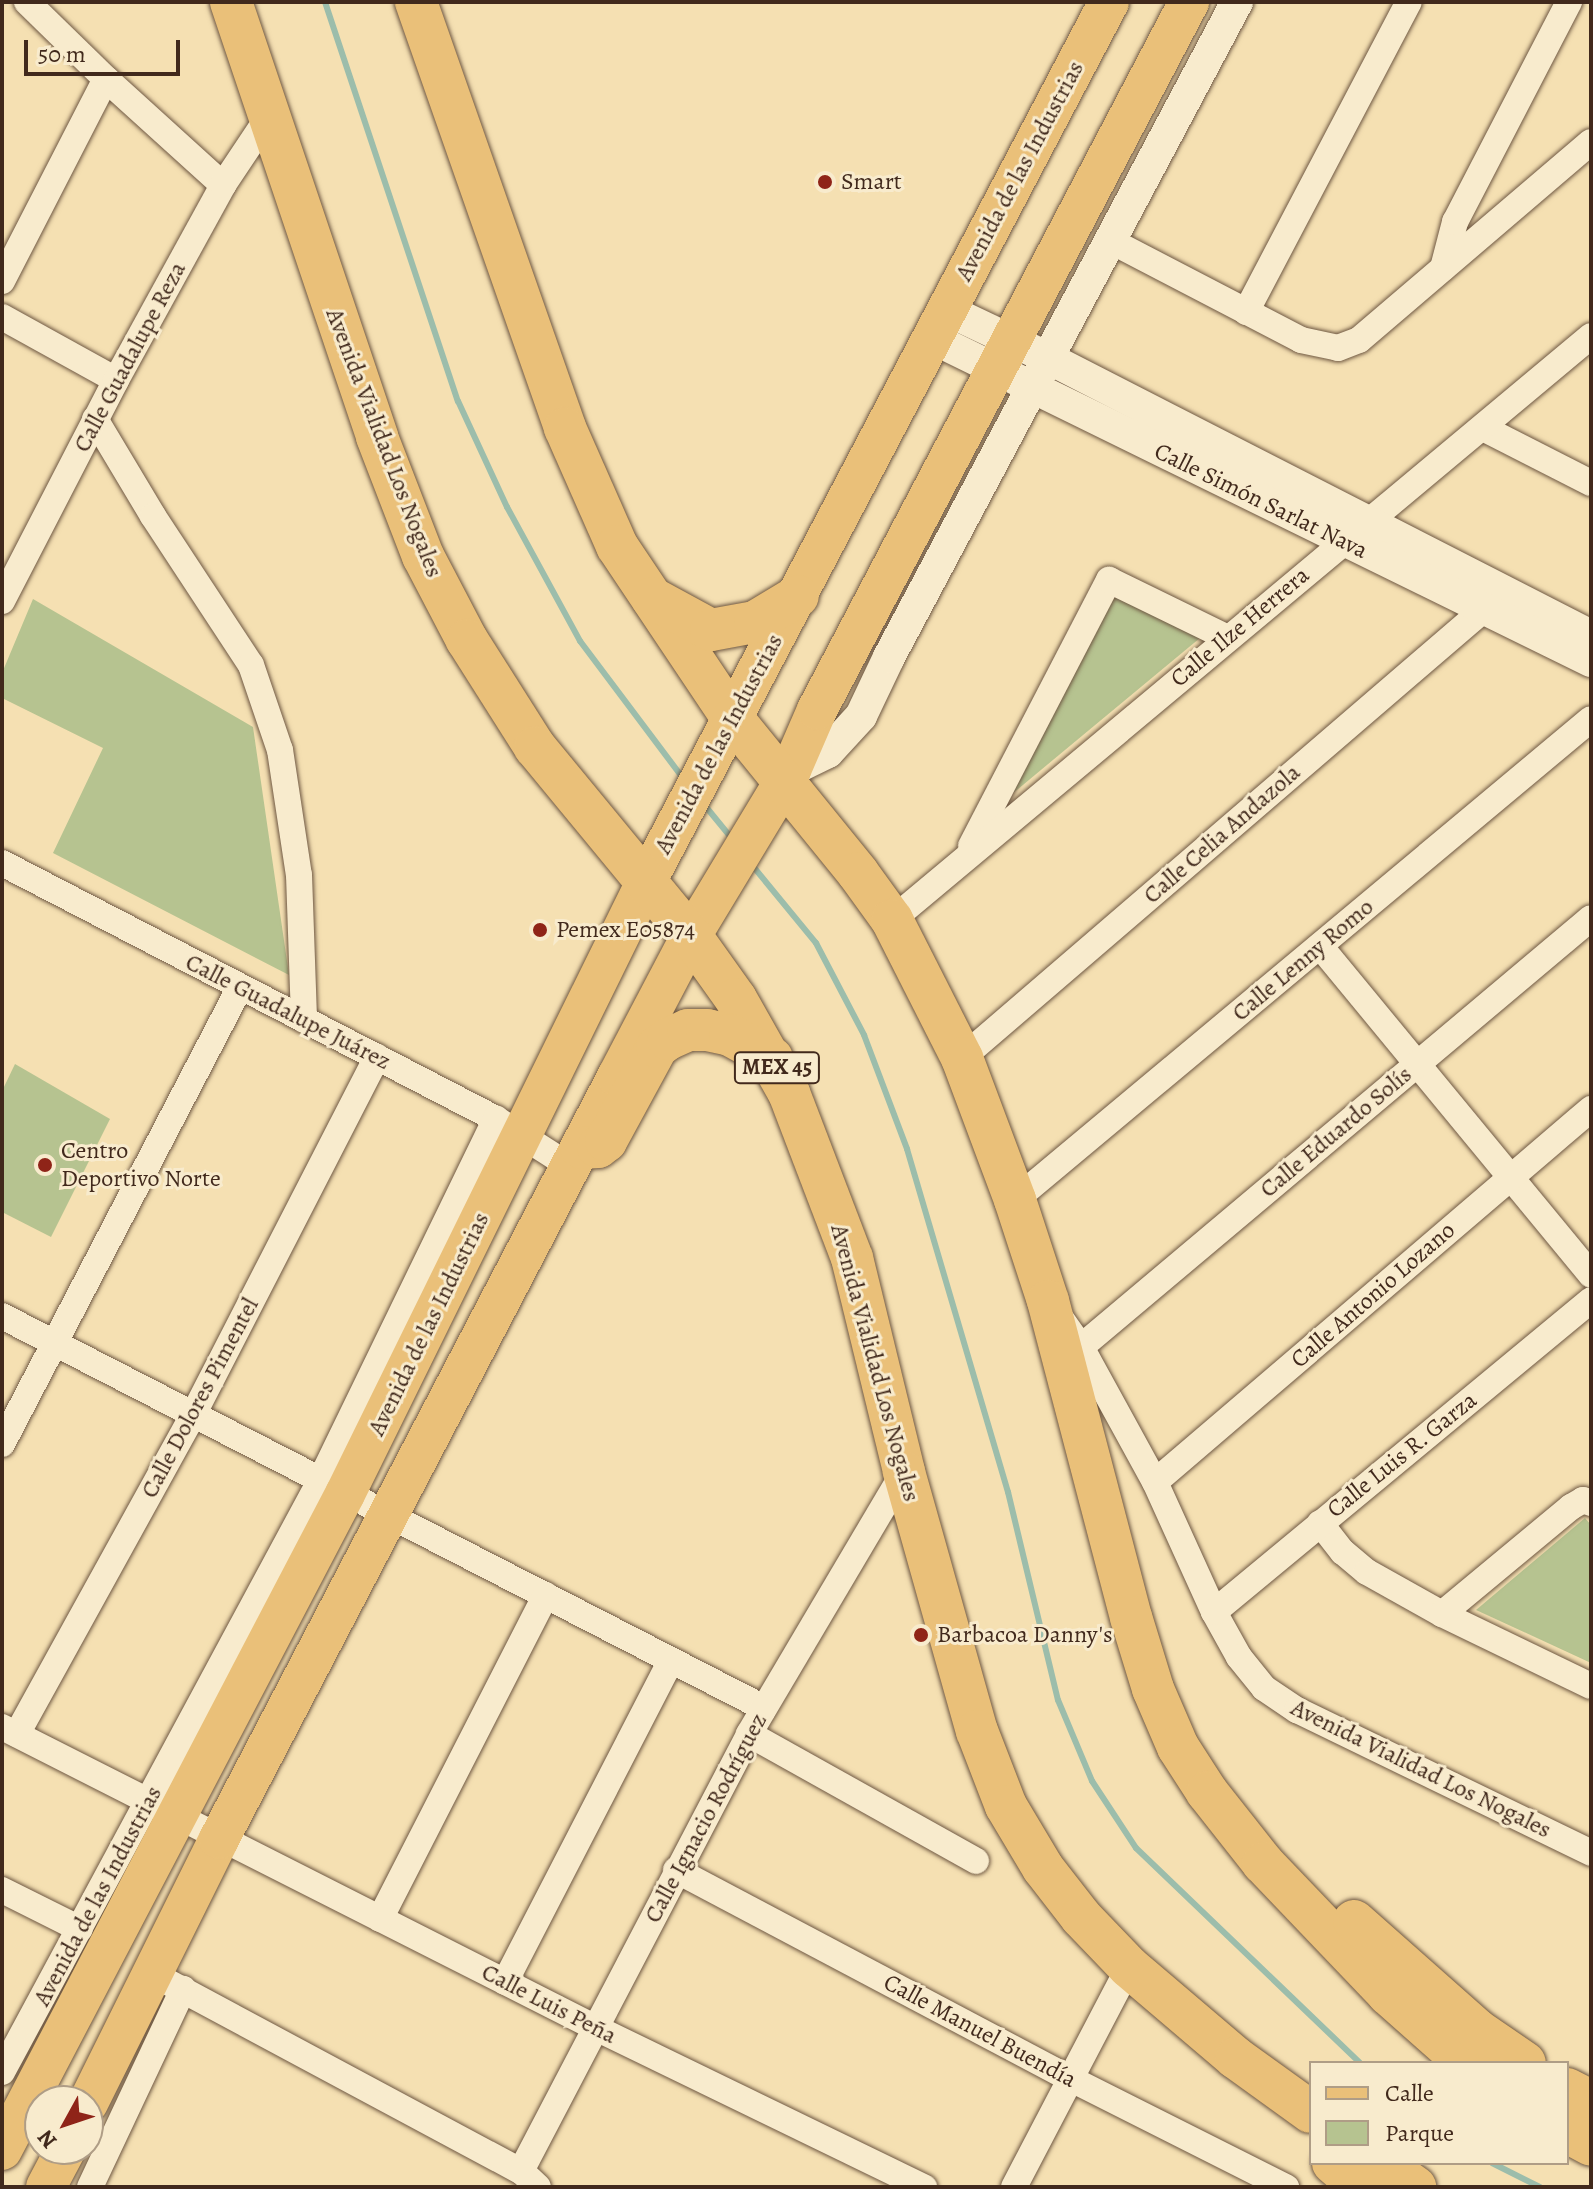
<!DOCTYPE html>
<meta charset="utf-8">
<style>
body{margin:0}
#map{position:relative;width:1593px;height:2189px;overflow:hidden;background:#f5e0b2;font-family:Alegreya,serif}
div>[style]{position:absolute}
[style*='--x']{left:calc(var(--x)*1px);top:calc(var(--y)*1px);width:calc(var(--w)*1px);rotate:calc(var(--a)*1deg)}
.green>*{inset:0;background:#b6c390}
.stream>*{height:6px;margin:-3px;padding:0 3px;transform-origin:3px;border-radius:3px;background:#9cbdab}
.roads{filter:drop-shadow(0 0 2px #6e5742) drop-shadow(0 0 2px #6e5742)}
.minor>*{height:26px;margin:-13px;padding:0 13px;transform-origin:13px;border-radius:13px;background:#f8ebcd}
.tertiary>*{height:32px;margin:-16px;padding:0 16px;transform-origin:16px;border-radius:16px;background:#f8ebcd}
.primary>*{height:40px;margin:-20px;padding:0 20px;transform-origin:20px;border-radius:20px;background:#eac079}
.trunk>*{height:42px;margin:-21px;padding:0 21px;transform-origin:21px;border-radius:21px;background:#eac079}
.dots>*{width:22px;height:22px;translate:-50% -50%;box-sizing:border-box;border:4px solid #f8ebcd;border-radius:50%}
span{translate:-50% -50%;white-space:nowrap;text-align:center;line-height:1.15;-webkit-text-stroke:6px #f8ebcd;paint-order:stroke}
.shield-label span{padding:2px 6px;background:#f8ebcd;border:2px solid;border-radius:6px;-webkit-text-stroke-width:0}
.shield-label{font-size:22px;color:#41291c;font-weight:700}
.street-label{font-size:24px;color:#41291c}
.poi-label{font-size:24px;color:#41291c}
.left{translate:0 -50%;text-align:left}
.frame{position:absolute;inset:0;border:4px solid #41291c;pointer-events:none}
.legend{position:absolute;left:1309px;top:2061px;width:260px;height:104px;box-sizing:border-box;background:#f8ebcd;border:2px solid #af9d86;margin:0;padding:10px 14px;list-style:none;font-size:24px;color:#41291c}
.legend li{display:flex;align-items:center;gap:16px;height:40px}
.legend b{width:40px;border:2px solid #af9d86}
.north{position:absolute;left:24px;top:2085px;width:80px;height:80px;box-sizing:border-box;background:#f8ebcd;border:2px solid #af9d86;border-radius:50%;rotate:230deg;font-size:22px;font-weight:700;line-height:32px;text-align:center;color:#41291c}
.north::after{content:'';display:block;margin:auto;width:28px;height:36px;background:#8f2418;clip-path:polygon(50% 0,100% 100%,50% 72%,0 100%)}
.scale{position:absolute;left:24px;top:40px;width:156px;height:36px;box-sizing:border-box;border:4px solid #41291c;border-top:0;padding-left:10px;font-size:24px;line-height:28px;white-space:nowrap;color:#41291c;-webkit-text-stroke:6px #f8ebcd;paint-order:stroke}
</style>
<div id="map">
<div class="green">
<div style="clip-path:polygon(1115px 596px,1200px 638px,1012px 794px)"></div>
<div style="clip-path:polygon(33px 599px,253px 727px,289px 975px,53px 853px,103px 748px,2px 698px,2px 673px)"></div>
<div style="clip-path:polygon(15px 1064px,110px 1119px,51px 1237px,2px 1212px,2px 1091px)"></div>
<div style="clip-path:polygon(1585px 1518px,1591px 1525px,1591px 1663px,1476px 1610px)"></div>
</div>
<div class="stream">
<div style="--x:325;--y:2;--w:421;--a:71.6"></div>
<div style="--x:458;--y:401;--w:117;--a:65.2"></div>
<div style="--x:507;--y:507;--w:153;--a:61.4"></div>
<div style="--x:580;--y:641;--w:175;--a:53.1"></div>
<div style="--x:702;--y:802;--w:49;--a:50.8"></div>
<div style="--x:752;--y:865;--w:101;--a:50.6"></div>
<div style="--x:816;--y:943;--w:104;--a:62.4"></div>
<div style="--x:864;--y:1035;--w:122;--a:69.3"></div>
<div style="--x:907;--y:1149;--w:358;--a:73.6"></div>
<div style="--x:1008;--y:1492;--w:214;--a:76.5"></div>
<div style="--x:1058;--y:1700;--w:88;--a:67.2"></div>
<div style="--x:1092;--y:1781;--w:80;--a:56.7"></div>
<div style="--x:1136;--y:1848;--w:310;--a:43.8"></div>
<div style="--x:1492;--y:2163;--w:54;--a:26.6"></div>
</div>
<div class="roads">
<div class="minor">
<div style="--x:27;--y:2;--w:110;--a:44.3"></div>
<div style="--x:106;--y:79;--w:158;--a:42.2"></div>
<div style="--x:1111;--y:241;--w:214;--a:27.5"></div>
<div style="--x:1301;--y:340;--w:38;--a:12"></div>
<div style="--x:1338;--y:348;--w:22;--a:-21"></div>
<div style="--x:1359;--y:340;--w:305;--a:-40.5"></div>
<div style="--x:1443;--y:268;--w:48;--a:-75.4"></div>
<div style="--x:1455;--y:222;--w:248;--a:-62.6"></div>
<div style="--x:2;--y:281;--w:227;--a:-62.8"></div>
<div style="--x:1246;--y:312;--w:350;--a:-62.3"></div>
<div style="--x:2;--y:317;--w:130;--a:28.9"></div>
<div style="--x:95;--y:419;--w:113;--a:59.1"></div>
<div style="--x:153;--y:516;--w:178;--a:56.7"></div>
<div style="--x:251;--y:665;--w:90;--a:71.2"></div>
<div style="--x:280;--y:750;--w:126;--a:81.4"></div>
<div style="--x:299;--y:875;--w:145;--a:88"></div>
<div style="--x:1483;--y:428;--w:121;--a:27"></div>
<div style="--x:2;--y:601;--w:249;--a:-62.7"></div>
<div style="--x:116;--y:380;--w:222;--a:-61.2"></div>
<div style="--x:223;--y:185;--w:79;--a:-56.3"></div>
<div style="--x:971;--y:846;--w:300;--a:-62.6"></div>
<div style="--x:1109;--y:580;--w:132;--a:26"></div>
<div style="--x:2;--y:863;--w:556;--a:27.39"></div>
<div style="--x:496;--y:1119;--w:89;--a:32.6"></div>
<div style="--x:892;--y:920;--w:911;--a:-39.88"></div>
<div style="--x:1320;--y:946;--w:426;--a:50.5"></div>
<div style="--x:962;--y:1058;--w:687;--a:-40.69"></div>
<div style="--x:1015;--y:1200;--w:750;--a:-39.86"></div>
<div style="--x:2;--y:1316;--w:857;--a:27.22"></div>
<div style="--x:1062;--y:1320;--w:33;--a:55"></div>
<div style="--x:1081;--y:1347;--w:154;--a:61.3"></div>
<div style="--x:1155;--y:1482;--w:143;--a:65.6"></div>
<div style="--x:1214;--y:1612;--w:51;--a:60.9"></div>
<div style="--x:1239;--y:1657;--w:40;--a:51"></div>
<div style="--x:1264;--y:1688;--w:40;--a:34"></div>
<div style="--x:1297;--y:1710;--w:327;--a:25.9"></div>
<div style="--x:1081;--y:1347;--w:666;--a:-40.07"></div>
<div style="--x:2;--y:1444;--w:515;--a:-62.49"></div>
<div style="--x:1155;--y:1482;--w:574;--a:-40.55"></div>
<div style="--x:1320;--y:1523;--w:37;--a:52"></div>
<div style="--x:1343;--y:1552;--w:31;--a:40"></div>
<div style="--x:1367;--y:1572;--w:86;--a:29.2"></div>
<div style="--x:1442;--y:1614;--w:165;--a:25.8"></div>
<div style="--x:1214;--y:1612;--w:489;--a:-39.6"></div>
<div style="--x:1442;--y:1614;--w:168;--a:-39.7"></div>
<div style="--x:1571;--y:1507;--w:14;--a:-30"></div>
<div style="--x:1583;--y:1500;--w:9;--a:21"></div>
<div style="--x:2;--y:1727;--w:666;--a:26.87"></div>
<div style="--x:596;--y:2028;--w:365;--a:25.9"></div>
<div style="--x:17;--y:1734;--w:362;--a:-61.1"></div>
<div style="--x:192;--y:1417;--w:405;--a:-62.8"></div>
<div style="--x:749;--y:1734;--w:260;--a:29.2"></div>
<div style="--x:676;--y:1870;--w:447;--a:27.9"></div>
<div style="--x:1071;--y:2079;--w:241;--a:26.7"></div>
<div style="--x:2;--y:1890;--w:87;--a:26.6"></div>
<div style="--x:380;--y:1919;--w:364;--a:-62.9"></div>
<div style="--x:151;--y:1973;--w:420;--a:28.2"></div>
<div style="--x:521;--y:2171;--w:23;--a:43"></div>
<div style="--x:505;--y:1982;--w:362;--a:-62.7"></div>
<div style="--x:2;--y:2072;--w:671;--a:-61.72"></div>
<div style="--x:320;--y:1481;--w:403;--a:-64.1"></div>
<div style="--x:521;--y:2171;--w:493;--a:-62.4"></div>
<div style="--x:749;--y:1734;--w:304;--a:-59.4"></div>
<div style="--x:90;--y:2187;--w:219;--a:-64.8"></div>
<div style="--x:1014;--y:2187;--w:248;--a:-62.4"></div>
</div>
<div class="tertiary">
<div style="--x:947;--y:310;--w:112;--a:25.4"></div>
<div style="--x:1048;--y:358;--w:610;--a:27.11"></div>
<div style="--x:932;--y:338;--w:734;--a:26.11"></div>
<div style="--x:791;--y:770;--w:41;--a:-25.9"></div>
<div style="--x:828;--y:752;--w:49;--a:-47.5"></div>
<div style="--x:861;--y:716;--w:65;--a:-64.6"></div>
<div style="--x:889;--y:657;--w:742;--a:-62.02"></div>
</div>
<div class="primary">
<div style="--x:88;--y:2103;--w:295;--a:-63.6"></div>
<div style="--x:219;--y:1839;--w:860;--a:-62.42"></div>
<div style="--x:617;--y:1077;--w:159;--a:-62.3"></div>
<div style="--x:691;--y:936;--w:194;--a:-58.9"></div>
<div style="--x:791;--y:770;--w:65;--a:-66.6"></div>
<div style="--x:817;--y:710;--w:800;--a:-62.28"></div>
<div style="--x:2;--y:2150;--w:740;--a:-62.4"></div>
<div style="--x:345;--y:1494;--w:682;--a:-63.81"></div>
<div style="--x:646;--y:882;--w:994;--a:-62.25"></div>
<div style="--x:46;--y:2187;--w:43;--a:-62.2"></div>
</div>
<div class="trunk">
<div style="--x:231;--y:2;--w:459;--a:71.4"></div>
<div style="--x:377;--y:437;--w:128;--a:68.9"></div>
<div style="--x:423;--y:556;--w:95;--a:62.4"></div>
<div style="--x:467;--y:640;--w:127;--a:57.6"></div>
<div style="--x:535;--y:747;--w:245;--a:50.5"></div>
<div style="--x:691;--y:936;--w:77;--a:54.5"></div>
<div style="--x:736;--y:999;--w:108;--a:60.6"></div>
<div style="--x:789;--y:1093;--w:177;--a:69.1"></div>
<div style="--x:852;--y:1258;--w:220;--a:76.3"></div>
<div style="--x:904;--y:1472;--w:269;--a:74.3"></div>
<div style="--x:977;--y:1731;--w:80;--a:68.9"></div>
<div style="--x:1006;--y:1806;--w:72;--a:59.2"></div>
<div style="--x:1043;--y:1868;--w:62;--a:52.2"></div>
<div style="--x:1081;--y:1917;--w:69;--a:46.2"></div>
<div style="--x:1129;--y:1967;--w:140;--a:40.4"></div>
<div style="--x:1236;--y:2058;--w:92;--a:35.8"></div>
<div style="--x:416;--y:2;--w:451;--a:70.7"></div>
<div style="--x:565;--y:428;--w:129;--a:66.2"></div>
<div style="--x:617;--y:546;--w:208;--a:56.2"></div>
<div style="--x:733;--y:719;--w:198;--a:50.9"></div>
<div style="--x:858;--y:873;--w:58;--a:54.1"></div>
<div style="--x:892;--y:920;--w:155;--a:63.1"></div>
<div style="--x:962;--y:1058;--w:152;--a:69.5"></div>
<div style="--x:1015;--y:1200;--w:106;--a:71.9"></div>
<div style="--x:1048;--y:1301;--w:327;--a:75.3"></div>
<div style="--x:1131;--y:1617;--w:75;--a:73"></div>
<div style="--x:1153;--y:1689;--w:63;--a:66.7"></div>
<div style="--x:1178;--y:1747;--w:54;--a:57.2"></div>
<div style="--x:1207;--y:1792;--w:90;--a:51.7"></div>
<div style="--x:1263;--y:1863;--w:181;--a:46.3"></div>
<div style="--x:1388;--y:1994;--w:104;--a:41.5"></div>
<div style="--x:652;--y:598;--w:67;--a:28.5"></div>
<div style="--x:711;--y:630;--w:45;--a:-10.3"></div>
<div style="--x:755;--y:622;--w:50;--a:-31.2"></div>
<div style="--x:581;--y:1148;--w:17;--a:-3"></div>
<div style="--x:598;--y:1147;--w:10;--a:-37"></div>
<div style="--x:606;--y:1141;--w:107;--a:-61.5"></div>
<div style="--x:657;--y:1047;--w:14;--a:-36"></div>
<div style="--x:668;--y:1039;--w:22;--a:-24"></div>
<div style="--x:688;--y:1030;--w:19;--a:0"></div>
<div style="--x:707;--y:1030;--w:24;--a:12"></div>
<div style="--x:730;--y:1035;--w:48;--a:28.7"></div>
<div style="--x:1354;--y:1921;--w:164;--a:41.5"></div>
<div style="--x:1477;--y:2030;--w:58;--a:34.5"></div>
<div style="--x:1567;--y:2089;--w:27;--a:27"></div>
<div style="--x:1567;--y:2132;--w:27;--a:28"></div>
<div style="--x:1333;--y:2163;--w:37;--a:41"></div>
<div style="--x:1381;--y:2163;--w:42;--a:35.2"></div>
</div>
</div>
<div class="dots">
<div style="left:825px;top:182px;background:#8f2418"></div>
<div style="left:540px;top:930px;background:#8f2418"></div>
<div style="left:45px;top:1165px;background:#8f2418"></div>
<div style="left:921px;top:1635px;background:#8f2418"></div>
</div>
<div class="shield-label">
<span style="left:777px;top:1068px">MEX 45</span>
</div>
<div class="street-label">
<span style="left:1020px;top:171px;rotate:-62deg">Avenida de las Industrias</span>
<span style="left:130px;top:357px;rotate:-62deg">Calle Guadalupe Reza</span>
<span style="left:384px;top:443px;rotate:69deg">Avenida Vialidad Los Nogales</span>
<span style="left:1261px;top:501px;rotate:26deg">Calle Simón Sarlat Nava</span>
<span style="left:1240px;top:627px;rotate:-40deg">Calle Ilze Herrera</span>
<span style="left:719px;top:744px;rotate:-62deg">Avenida de las Industrias</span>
<span style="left:1222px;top:834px;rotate:-41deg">Calle Celia Andazola</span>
<span style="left:1303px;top:960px;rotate:-40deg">Calle Lenny Romo</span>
<span style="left:288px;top:1012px;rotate:27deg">Calle Guadalupe Juárez</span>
<span style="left:1336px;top:1132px;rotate:-40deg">Calle Eduardo Solís</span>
<span style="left:1373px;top:1295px;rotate:-41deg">Calle Antonio Lozano</span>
<span style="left:429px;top:1324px;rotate:-64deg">Avenida de las Industrias</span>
<span style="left:875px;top:1363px;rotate:75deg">Avenida Vialidad Los Nogales</span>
<span style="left:200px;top:1398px;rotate:-62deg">Calle Dolores Pimentel</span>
<span style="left:1402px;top:1455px;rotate:-39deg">Calle Luis R. Garza</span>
<span style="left:1421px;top:1769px;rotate:26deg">Avenida Vialidad Los Nogales</span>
<span style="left:706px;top:1818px;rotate:-62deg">Calle Ignacio Rodríguez</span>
<span style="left:98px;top:1896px;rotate:-62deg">Avenida de las Industrias</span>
<span style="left:549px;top:2004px;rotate:27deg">Calle Luis Peña</span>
<span style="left:980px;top:2031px;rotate:28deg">Calle Manuel Buendía</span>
</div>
<div class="poi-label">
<span class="left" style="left:841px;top:182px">Smart</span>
<span class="left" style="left:556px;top:930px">Pemex E05874</span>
<span class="left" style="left:61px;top:1165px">Centro<br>Deportivo Norte</span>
<span class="left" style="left:937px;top:1635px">Barbacoa Danny's</span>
</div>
<div class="frame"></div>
<ul class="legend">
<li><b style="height:10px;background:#eac079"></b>Calle</li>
<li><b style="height:22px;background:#b6c390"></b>Parque</li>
</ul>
<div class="north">N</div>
<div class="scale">50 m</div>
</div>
